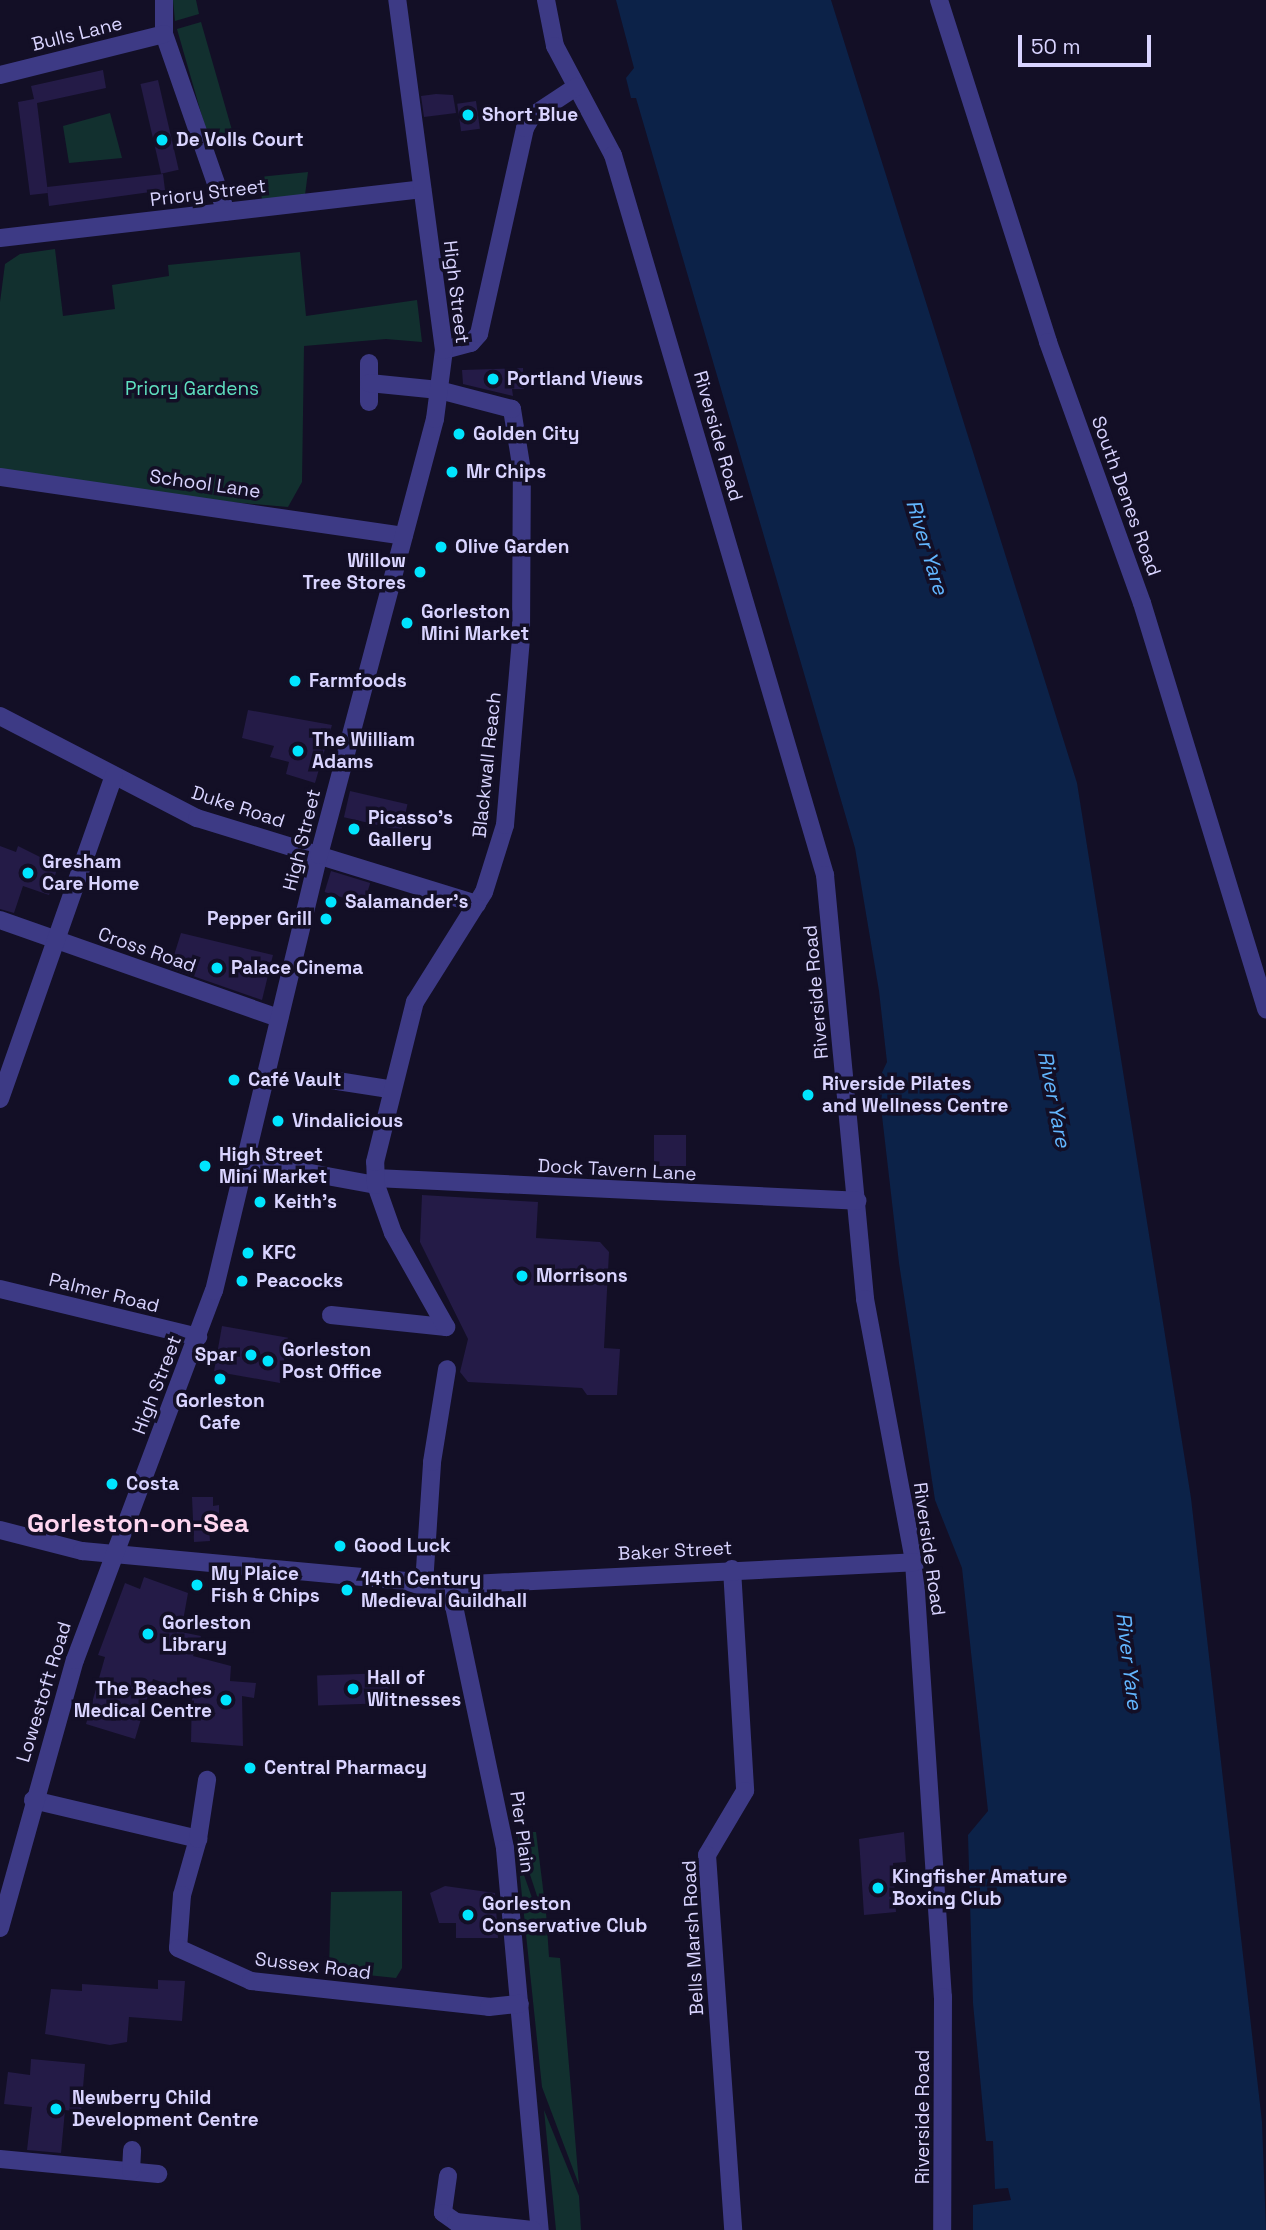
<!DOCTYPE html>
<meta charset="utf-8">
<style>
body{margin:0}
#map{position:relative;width:1266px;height:2230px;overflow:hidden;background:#130f26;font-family:"Space Grotesk",sans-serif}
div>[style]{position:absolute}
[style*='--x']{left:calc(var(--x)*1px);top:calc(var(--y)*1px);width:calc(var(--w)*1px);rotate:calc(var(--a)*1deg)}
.green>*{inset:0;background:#12302f;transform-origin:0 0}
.water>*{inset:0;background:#0c2248}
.building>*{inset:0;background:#241b47;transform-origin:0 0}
.minor>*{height:18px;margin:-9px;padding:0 9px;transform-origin:9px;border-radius:9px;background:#3d3a85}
.dots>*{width:19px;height:19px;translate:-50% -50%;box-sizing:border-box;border:4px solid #130f26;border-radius:50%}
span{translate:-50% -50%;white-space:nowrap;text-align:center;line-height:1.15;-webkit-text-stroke:7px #130f26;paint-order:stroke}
.street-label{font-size:19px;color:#d9d4ff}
.poi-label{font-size:19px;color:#d9d4ff;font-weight:700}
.left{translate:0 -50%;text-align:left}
.right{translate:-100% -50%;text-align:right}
.park-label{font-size:19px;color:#5fe0c0}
.water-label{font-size:21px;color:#62b6ff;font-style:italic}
.district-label{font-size:26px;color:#ffd6f0;font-weight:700}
.scale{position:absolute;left:1018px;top:35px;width:133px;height:32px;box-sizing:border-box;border:4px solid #d9d4ff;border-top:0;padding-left:9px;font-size:21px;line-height:24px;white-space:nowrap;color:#d9d4ff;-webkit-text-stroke:5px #130f26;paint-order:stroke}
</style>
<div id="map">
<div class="green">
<div style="clip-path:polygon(173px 0,196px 0,199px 14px,175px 21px)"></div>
<div style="left:201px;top:22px;width:119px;height:25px;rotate:74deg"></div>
<div style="clip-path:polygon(110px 113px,122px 158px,69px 163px,63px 126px)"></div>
<div style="clip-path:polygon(308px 172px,305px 195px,262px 200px,259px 177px)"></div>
<div style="clip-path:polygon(55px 249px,63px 316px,115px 309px,112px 285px,169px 276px,168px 265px,300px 252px,306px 316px,417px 300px,422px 342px,386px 339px,304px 346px,302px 482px,288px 507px,0 482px,0 302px,5px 264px,20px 254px)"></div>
<div style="clip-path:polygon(516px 1832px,536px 1832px,545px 1905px,540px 1905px)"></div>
<div style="clip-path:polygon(518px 1858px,537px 1912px,546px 1912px,549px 1957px,560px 1958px,579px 2185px,542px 2087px)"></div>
<div style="clip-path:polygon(402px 1891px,402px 1968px,396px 1978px,329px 1971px,331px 1892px)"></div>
<div style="clip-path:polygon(544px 2110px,579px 2196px,581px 2230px,556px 2230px)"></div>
</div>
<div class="water">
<div style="clip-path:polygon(616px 0,831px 0,1077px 783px,1191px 1498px,1262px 2122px,1266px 2230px,973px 2230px,973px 2205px,1011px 2200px,1008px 2188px,995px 2189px,993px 2141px,986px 2141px,973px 2003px,968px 1835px,988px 1811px,962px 1568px,935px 1500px,899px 1263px,878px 1081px,887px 1062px,879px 991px,855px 848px,636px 98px,631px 98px,626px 78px,634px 68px)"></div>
</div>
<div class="building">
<div style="clip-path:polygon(103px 70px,106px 88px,37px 103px,48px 193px,30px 195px,18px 102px,34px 99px,31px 86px)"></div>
<div style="left:158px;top:80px;width:92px;height:18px;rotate:77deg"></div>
<div style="clip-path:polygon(436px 94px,453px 95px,456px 113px,424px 117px,421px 96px)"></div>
<div style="left:476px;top:101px;width:28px;height:19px;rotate:82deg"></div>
<div style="clip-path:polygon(163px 174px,165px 190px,49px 206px,47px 187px)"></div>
<div style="clip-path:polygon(523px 368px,524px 389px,512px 389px,513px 396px,463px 384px,462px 370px)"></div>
<div style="clip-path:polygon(248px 710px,332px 725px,315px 783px,286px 774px,289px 762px,270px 757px,274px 746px,242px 738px)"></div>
<div style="left:350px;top:791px;width:59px;height:27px;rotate:13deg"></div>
<div style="clip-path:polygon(0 846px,16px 852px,18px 846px,58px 866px,49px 895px,23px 886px,14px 913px,0 909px)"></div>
<div style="left:331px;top:871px;width:41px;height:22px;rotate:17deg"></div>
<div style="clip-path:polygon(181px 933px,273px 955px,262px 1000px,170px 968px)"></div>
<div style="left:654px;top:1135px;width:32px;height:31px"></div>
<div style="clip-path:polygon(422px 1195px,538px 1202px,536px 1238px,600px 1242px,609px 1252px,604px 1348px,620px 1349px,617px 1395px,587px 1395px,582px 1388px,468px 1382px,460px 1372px,468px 1339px,420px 1242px)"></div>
<div style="left:222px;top:1326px;width:67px;height:46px;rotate:10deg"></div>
<div style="clip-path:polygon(192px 1497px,213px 1497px,213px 1506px,219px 1505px,219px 1526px,209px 1527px,210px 1541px,194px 1542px)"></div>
<div style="clip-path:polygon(144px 1577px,188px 1593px,181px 1632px,201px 1636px,193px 1656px,231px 1666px,230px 1681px,256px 1683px,254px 1698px,242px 1696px,243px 1746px,191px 1742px,192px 1693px,153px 1679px,135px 1739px,86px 1724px,105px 1657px,98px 1655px,125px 1583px,140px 1589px)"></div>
<div style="left:388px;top:1673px;width:30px;height:71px;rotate:88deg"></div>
<div style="clip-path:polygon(904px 1832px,906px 1862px,893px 1863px,896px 1912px,864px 1915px,859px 1839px)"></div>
<div style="clip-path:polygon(445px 1886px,495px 1893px,498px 1938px,456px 1938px,456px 1923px,439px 1923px,430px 1893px)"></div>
<div style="clip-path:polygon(158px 1980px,185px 1981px,182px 2021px,129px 2017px,127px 2042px,110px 2045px,45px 2034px,51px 1989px,82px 1991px,82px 1984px,158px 1989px)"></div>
<div style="clip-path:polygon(31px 2059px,85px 2064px,81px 2112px,65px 2110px,61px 2153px,27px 2150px,32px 2107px,4px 2104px,8px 2072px,30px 2075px)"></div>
</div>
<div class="minor">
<div style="--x:164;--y:0;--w:34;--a:90"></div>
<div style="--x:164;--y:34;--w:188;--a:70.8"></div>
<div style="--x:546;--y:0;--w:47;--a:78.9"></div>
<div style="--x:555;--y:46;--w:123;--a:62"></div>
<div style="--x:613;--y:155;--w:751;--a:73.59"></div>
<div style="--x:825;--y:875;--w:426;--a:84.6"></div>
<div style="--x:865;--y:1299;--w:268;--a:79.4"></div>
<div style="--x:914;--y:1562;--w:436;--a:86.2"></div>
<div style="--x:943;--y:1997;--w:233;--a:90.2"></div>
<div style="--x:939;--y:0;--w:359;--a:72.3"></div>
<div style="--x:1048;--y:342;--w:277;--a:70.2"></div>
<div style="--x:1142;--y:603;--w:425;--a:73"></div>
<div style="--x:0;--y:75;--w:169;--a:-14"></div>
<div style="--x:0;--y:238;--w:425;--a:-6.6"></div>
<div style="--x:444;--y:350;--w:28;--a:-15"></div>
<div style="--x:471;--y:343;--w:12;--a:-48"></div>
<div style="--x:479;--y:334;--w:211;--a:-77.4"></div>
<div style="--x:525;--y:128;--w:14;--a:-60"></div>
<div style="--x:532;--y:116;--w:53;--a:-33.4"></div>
<div style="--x:369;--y:363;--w:39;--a:90"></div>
<div style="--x:0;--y:477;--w:408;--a:8.3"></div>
<div style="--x:0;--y:716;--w:222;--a:27.4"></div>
<div style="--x:197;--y:818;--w:293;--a:17.1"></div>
<div style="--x:0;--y:920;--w:296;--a:19.4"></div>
<div style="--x:331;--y:1080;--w:59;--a:8.8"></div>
<div style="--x:0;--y:1099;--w:343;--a:-70.6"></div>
<div style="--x:245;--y:1161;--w:133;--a:10.4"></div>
<div style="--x:375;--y:1178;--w:483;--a:2.7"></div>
<div style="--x:0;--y:1289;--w:204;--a:13.6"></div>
<div style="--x:331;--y:1315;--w:116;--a:6"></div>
<div style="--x:446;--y:1327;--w:108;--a:-119.4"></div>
<div style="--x:393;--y:1233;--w:51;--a:-109.5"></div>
<div style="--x:376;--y:1185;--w:23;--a:-92"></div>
<div style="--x:375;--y:1162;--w:165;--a:-76"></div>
<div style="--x:415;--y:1002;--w:130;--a:-57.9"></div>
<div style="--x:484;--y:892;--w:70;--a:-72.6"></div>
<div style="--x:505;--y:825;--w:189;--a:-85.1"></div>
<div style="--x:521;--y:637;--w:166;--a:-89.7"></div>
<div style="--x:522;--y:471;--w:63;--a:-99.2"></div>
<div style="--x:512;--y:409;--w:75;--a:-165.4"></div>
<div style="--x:439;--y:390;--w:70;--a:-174.3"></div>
<div style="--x:0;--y:1530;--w:85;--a:14.4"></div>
<div style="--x:82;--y:1551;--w:325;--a:5.3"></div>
<div style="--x:406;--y:1581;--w:36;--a:18"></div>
<div style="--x:440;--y:1592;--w:20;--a:45"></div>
<div style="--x:454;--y:1606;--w:248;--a:78.1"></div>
<div style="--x:505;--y:1849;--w:383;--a:84.8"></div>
<div style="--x:732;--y:1569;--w:222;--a:86.6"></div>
<div style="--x:745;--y:1791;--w:74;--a:120.7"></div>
<div style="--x:707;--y:1855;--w:376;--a:86"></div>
<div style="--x:424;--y:1584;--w:122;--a:-86.2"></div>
<div style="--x:432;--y:1462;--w:94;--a:-80.8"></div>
<div style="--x:440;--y:1592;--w:32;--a:-14"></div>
<div style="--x:471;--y:1584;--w:444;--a:-2.8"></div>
<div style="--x:33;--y:1800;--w:170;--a:13.3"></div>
<div style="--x:198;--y:1839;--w:58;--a:105.9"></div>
<div style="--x:182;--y:1895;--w:53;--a:94.3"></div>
<div style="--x:178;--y:1948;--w:80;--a:24.3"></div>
<div style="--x:251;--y:1981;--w:239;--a:6.2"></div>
<div style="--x:489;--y:2007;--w:31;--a:-6"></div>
<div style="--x:198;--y:1839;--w:60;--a:-81.3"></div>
<div style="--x:0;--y:1928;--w:278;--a:-74.4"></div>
<div style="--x:75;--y:1660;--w:394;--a:-69.4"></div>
<div style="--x:214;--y:1291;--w:448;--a:-76.5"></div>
<div style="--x:319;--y:855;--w:451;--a:-75.1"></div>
<div style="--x:435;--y:419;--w:70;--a:-82.6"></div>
<div style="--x:444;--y:350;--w:353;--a:-97.6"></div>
<div style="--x:0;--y:2159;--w:159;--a:5.4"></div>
<div style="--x:131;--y:2171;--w:21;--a:-87"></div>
<div style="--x:448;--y:2176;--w:37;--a:98"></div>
<div style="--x:443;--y:2213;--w:16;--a:35"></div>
<div style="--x:456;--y:2222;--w:77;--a:5.9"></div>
</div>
<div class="dots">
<div style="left:468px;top:115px;background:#00e5ff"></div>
<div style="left:162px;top:140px;background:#00e5ff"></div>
<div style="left:493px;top:379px;background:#00e5ff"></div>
<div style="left:459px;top:434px;background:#00e5ff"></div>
<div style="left:452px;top:472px;background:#00e5ff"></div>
<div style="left:441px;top:547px;background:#00e5ff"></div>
<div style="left:420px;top:572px;background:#00e5ff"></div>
<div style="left:407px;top:623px;background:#00e5ff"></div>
<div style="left:295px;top:681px;background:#00e5ff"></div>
<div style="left:298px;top:751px;background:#00e5ff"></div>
<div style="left:354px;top:829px;background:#00e5ff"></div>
<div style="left:28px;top:873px;background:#00e5ff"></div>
<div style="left:331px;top:902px;background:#00e5ff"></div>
<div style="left:326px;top:919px;background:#00e5ff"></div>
<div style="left:217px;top:968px;background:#00e5ff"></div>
<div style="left:234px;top:1080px;background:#00e5ff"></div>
<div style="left:808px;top:1095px;background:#00e5ff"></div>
<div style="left:278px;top:1121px;background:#00e5ff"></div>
<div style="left:205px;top:1166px;background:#00e5ff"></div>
<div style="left:260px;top:1202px;background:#00e5ff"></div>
<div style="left:248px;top:1253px;background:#00e5ff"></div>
<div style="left:522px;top:1276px;background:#00e5ff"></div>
<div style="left:242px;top:1281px;background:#00e5ff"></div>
<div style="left:251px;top:1355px;background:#00e5ff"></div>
<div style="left:268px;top:1361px;background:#00e5ff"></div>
<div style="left:220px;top:1379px;background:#00e5ff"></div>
<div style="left:112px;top:1484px;background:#00e5ff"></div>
<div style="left:340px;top:1546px;background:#00e5ff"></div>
<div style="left:197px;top:1585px;background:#00e5ff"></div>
<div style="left:347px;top:1590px;background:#00e5ff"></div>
<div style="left:148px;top:1634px;background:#00e5ff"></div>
<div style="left:353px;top:1689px;background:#00e5ff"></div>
<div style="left:226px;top:1700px;background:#00e5ff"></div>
<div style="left:250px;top:1768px;background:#00e5ff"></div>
<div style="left:878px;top:1888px;background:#00e5ff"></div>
<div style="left:468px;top:1915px;background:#00e5ff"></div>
<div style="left:56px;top:2109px;background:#00e5ff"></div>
</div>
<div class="street-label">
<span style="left:77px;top:34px;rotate:-14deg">Bulls Lane</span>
<span style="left:208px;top:193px;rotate:-7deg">Priory Street</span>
<span style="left:456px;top:292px;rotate:83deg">High Street</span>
<span style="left:718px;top:436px;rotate:74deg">Riverside Road</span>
<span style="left:205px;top:484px;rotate:8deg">School Lane</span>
<span style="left:1126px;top:496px;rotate:70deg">South Denes Road</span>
<span style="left:487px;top:765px;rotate:-84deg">Blackwall Reach</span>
<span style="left:238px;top:807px;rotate:18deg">Duke Road</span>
<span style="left:302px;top:840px;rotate:-76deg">High Street</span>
<span style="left:147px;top:950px;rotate:19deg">Cross Road</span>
<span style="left:816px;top:992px;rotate:-95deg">Riverside Road</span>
<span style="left:617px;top:1170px;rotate:3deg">Dock Tavern Lane</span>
<span style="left:104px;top:1293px;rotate:14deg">Palmer Road</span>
<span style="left:157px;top:1385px;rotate:-69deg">High Street</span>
<span style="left:929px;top:1549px;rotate:82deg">Riverside Road</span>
<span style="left:675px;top:1551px;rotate:-3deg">Baker Street</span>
<span style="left:44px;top:1692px;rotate:-73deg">Lowestoft Road</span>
<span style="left:522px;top:1832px;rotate:82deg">Pier Plain</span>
<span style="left:693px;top:1938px;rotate:-93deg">Bells Marsh Road</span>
<span style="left:313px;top:1966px;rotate:7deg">Sussex Road</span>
<span style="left:923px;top:2117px;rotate:-90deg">Riverside Road</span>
</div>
<div class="poi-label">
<span class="left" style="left:482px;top:115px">Short Blue</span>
<span class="left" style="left:176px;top:140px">De Volls Court</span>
<span class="left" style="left:507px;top:379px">Portland Views</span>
<span class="left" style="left:473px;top:434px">Golden City</span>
<span class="left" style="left:466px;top:472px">Mr Chips</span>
<span class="left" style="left:455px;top:547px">Olive Garden</span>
<span class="right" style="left:406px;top:572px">Willow<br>Tree Stores</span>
<span class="left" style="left:421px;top:623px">Gorleston<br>Mini Market</span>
<span class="left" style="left:309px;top:681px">Farmfoods</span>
<span class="left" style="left:312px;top:751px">The William<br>Adams</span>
<span class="left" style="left:368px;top:829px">Picasso's<br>Gallery</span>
<span class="left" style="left:42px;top:873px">Gresham<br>Care Home</span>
<span class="left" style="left:345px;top:902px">Salamander's</span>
<span class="right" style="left:312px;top:919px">Pepper Grill</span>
<span class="left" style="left:231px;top:968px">Palace Cinema</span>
<span class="left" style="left:248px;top:1080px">Café Vault</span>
<span class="left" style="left:822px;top:1095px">Riverside Pilates<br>and Wellness Centre</span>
<span class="left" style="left:292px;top:1121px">Vindalicious</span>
<span class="left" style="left:219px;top:1166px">High Street<br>Mini Market</span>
<span class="left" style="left:274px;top:1202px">Keith's</span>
<span class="left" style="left:262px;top:1253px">KFC</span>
<span class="left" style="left:536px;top:1276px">Morrisons</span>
<span class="left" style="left:256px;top:1281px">Peacocks</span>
<span class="left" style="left:282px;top:1361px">Gorleston<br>Post Office</span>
<span class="right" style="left:237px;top:1355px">Spar</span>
<span style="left:220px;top:1412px">Gorleston<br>Cafe</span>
<span class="left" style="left:126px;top:1484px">Costa</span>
<span class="left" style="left:354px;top:1546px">Good Luck</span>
<span class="left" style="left:211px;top:1585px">My Plaice<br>Fish &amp; Chips</span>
<span class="left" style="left:361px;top:1590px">14th Century<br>Medieval Guildhall</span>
<span class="left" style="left:162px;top:1634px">Gorleston<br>Library</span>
<span class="left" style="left:367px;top:1689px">Hall of<br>Witnesses</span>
<span class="right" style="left:212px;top:1700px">The Beaches<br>Medical Centre</span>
<span class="left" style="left:264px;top:1768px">Central Pharmacy</span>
<span class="left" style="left:892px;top:1888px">Kingfisher Amature<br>Boxing Club</span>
<span class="left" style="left:482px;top:1915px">Gorleston<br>Conservative Club</span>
<span class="left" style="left:72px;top:2109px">Newberry Child<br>Development Centre</span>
</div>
<div class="park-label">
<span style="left:192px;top:389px">Priory Gardens</span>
</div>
<div class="water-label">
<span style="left:927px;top:547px;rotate:73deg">River Yare</span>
<span style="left:1054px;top:1099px;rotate:79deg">River Yare</span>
<span style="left:1129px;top:1661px;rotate:83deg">River Yare</span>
</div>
<div class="district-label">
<span style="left:138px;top:1524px">Gorleston-on-Sea</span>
</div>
<div class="scale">50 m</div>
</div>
